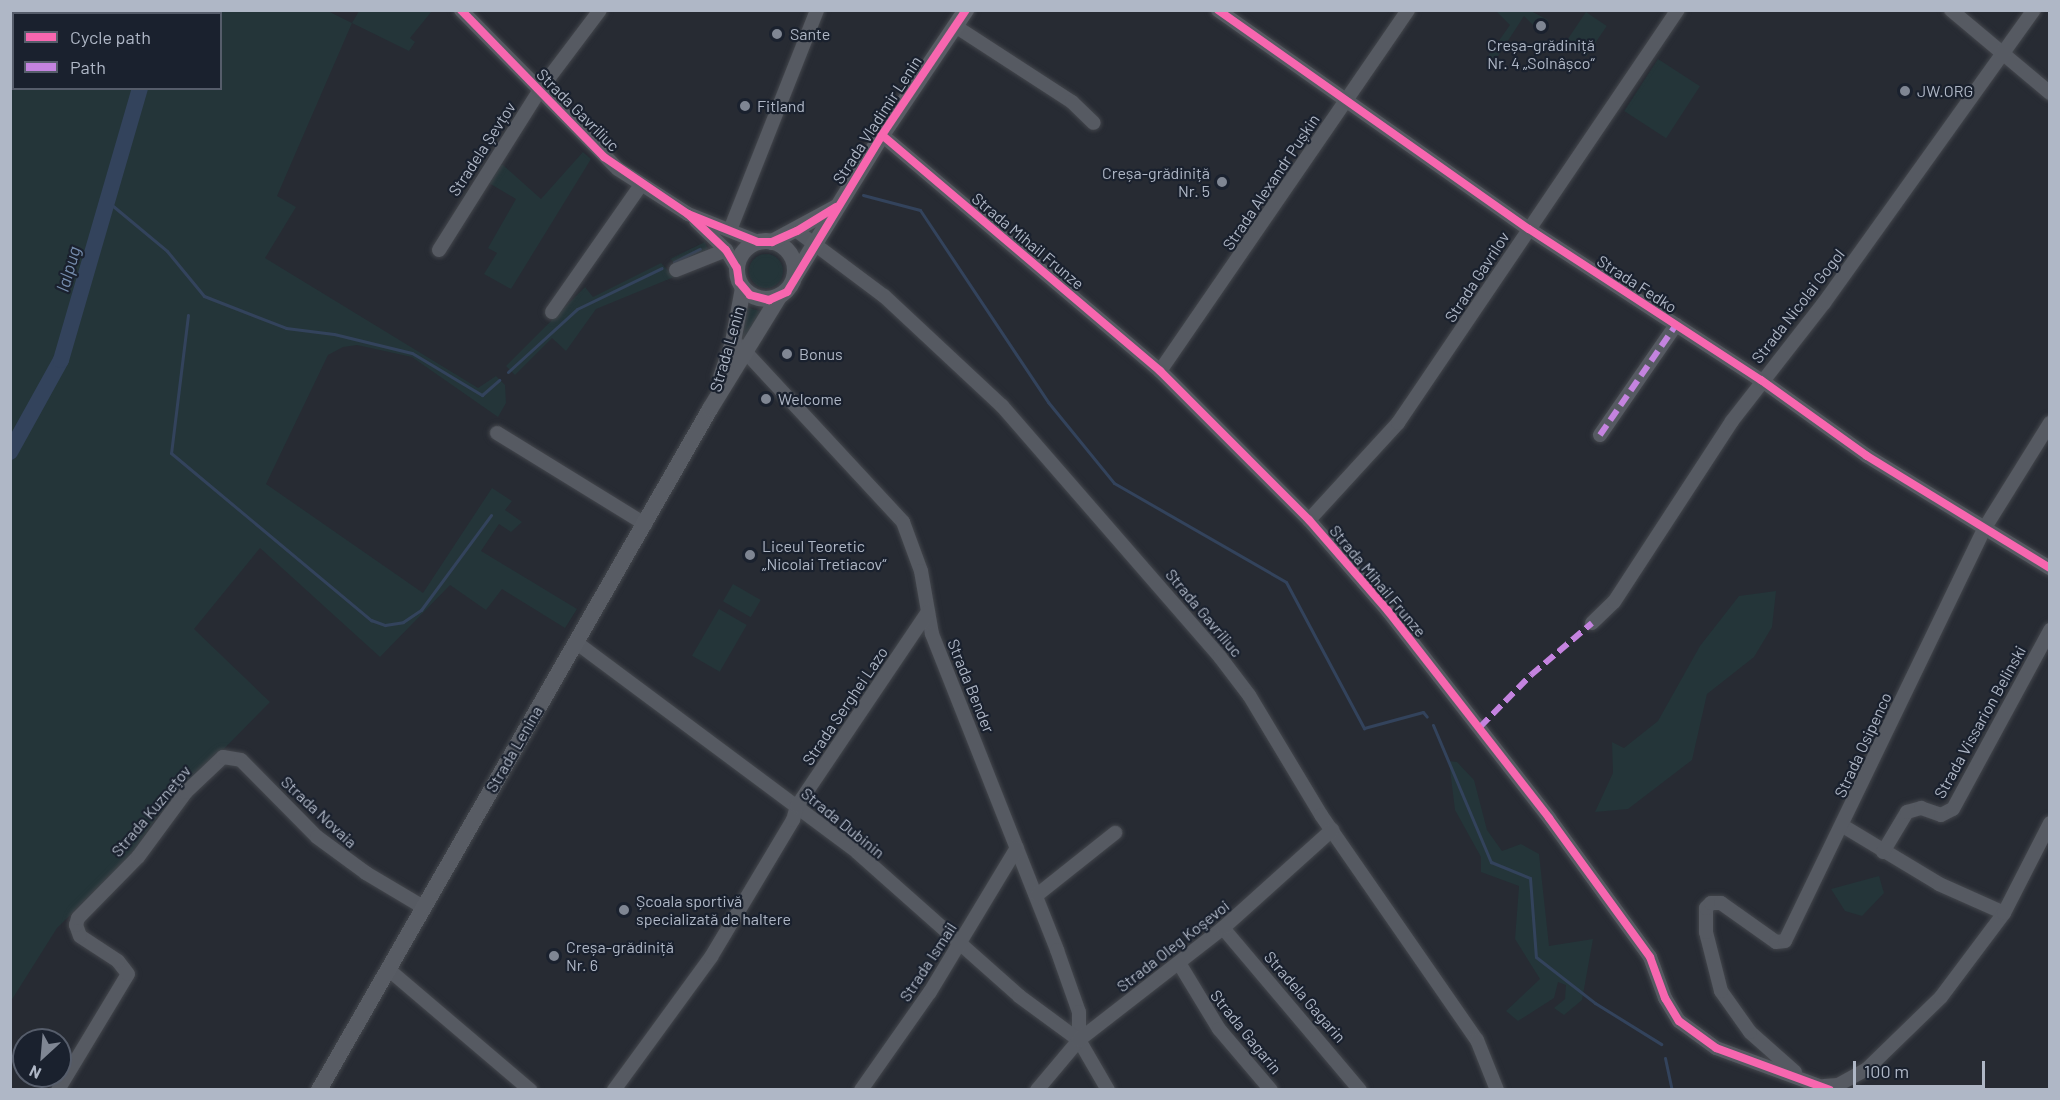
<!DOCTYPE html>
<meta charset="utf-8">
<style>
body{margin:0}
#map{position:relative;width:2060px;height:1100px;overflow:hidden;background:#272b33;font-family:Barlow,sans-serif}
div>[style]{position:absolute}
[style*='--x']{left:calc(var(--x)*1px);top:calc(var(--y)*1px);width:calc(var(--w)*1px);rotate:calc(var(--a)*1deg)}
.green>*{inset:0;background:#243539;transform-origin:0 0}
.round{border-radius:50%}
.stream>*{height:3px;margin:-1.5px;padding:0 1.5px;transform-origin:1.5px;border-radius:1.5px;background:#33435c}
.river>*{height:16px;margin:-8px;padding:0 8px;transform-origin:8px;border-radius:8px;background:#33435c}
.roads{filter:drop-shadow(0 0 2px #43464c) drop-shadow(0 0 2px #43464c)}
.minor>*{height:14px;margin:-7px;padding:0 7px;transform-origin:7px;border-radius:7px;background:#565a62}
.major>*{height:16px;margin:-8px;padding:0 8px;transform-origin:8px;border-radius:8px;background:#585c64}
.major>.ring{margin:-8px;padding:0;box-sizing:content-box;background:none;border:16px solid #585c64;border-radius:50%}
.quiet>*{height:6px;margin-top:-3px;transform-origin:0;background:repeating-linear-gradient(90deg,#c483df 0 12px,transparent 0 18px)}
.cycleway>*{height:8px;margin:-4px;padding:0 4px;transform-origin:4px;border-radius:4px;background:#f766af}
.dots>*{width:16px;height:16px;translate:-50% -50%;box-sizing:border-box;border:3px solid #1a212e;border-radius:50%}
span{translate:-50% -50%;white-space:nowrap;text-align:center;line-height:1.15;-webkit-text-stroke:4.5px #1a212e;paint-order:stroke}
.poi-label{font-size:16px;color:#afb7c6}
.left{translate:0 -50%;text-align:left}
.right{translate:-100% -50%;text-align:right}
.street-label{font-size:16px;color:#afb7c6}
.water-label{font-size:18px;color:#768dae;font-style:italic}
.frame{position:absolute;inset:0;border:12px solid #afb7c6;pointer-events:none}
.legend{position:absolute;left:12px;top:12px;width:210px;height:78px;box-sizing:border-box;background:#1a212e;border:2px solid #565d6b;margin:0;padding:8px 10px;list-style:none;font-size:18px;color:#afb7c6}
.legend li{display:flex;align-items:center;gap:12px;height:30px}
.legend b{width:30px;border:2px solid #565d6b}
.north{position:absolute;left:12px;top:1028px;width:60px;height:60px;box-sizing:border-box;background:#1a212e;border:2px solid #565d6b;border-radius:50%;rotate:206deg;font-size:16px;font-weight:700;line-height:24px;text-align:center;color:#afb7c6}
.north::after{content:'';display:block;margin:auto;width:21px;height:27px;background:#7f8693;clip-path:polygon(50% 0,100% 100%,50% 72%,0 100%)}
.scale{position:absolute;left:1853px;top:1061px;width:132px;height:27px;box-sizing:border-box;border:3px solid #afb7c6;border-top:0;padding-left:8px;font-size:18px;line-height:21px;white-space:nowrap;color:#afb7c6;-webkit-text-stroke:4px #1a212e;paint-order:stroke}
</style>
<div id="map">
<div class="green">
<div style="clip-path:polygon(evenodd,326px 10px,352px 23px,359px 11px,432px 11px,410px 38px,415px 42px,409px 51px,352px 23px,277px 196px,296px 207px,265px 258px,478px 388px,496px 376px,505px 385px,506px 403px,498px 417px,412px 357px,357px 345px,343px 347px,328px 355px,266px 484px,423px 593px,492px 488px,512px 501px,505px 510px,522px 522px,511px 532px,499px 524px,481px 551px,577px 609px,565px 628px,502px 589px,486px 610px,450px 585px,380px 657px,260px 548px,194px 629px,270px 702px,158px 816px,129px 858px,57px 928px,11px 1001px,11px 11px,326px 10px,14px 14px,220px 14px,220px 88px,14px 88px,14px 14px)"></div>
<div style="clip-path:polygon(1496px 11px,1531px 11px,1548px 20px,1542px 34px,1524px 16px,1491px 67px,1486px 59px,1510px 25px)"></div>
<div style="left:1586px;top:12px;width:25px;height:37px;rotate:34deg"></div>
<div style="left:1658px;top:59px;width:50px;height:62px;rotate:33deg"></div>
<div style="clip-path:polygon(583px 152px,591px 159px,511px 289px,484px 274px,497px 253px,488px 248px,516px 199px,484px 180px,494px 164px,503px 165px,541px 199px)"></div>
<div style="clip-path:polygon(705px 242px,708px 249px,705px 253px,677px 265px,670px 259px)"></div>
<div class="round" style="left:749px;top:254px;width:34px;height:34px"></div>
<div style="clip-path:polygon(661px 263px,674px 277px,596px 309px,566px 351px,552px 338px,515px 375px,506px 366px,585px 287px,593px 297px)"></div>
<div style="clip-path:polygon(746px 307px,763px 312px,746px 340px,743px 338px)"></div>
<div style="left:733px;top:584px;width:32px;height:20px;rotate:30deg"></div>
<div style="clip-path:polygon(1776px 591px,1772px 627px,1754px 657px,1707px 694px,1692px 760px,1628px 809px,1595px 812px,1613px 773px,1612px 742px,1624px 748px,1658px 721px,1700px 646px,1739px 596px)"></div>
<div style="left:719px;top:609px;width:32px;height:54px;rotate:30deg"></div>
<div style="clip-path:polygon(1449px 761px,1457px 762px,1474px 780px,1487px 830px,1502px 851px,1521px 844px,1539px 854px,1549px 946px,1593px 939px,1582px 1000px,1564px 1015px,1554px 1008px,1565px 999px,1566px 985px,1558px 982px,1554px 998px,1518px 1021px,1506px 1011px,1540px 979px,1515px 939px,1519px 886px,1481px 872px,1481px 857px,1455px 810px)"></div>
<div style="clip-path:polygon(1879px 876px,1884px 893px,1862px 916px,1845px 911px,1831px 889px)"></div>
</div>
<div class="stream">
<div style="--x:87;--y:10;--w:6;--a:39"></div>
<div style="--x:863;--y:195;--w:59;--a:14.7"></div>
<div style="--x:920;--y:210;--w:231;--a:56.3"></div>
<div style="--x:1048;--y:402;--w:104;--a:50.8"></div>
<div style="--x:1114;--y:483;--w:198;--a:29.9"></div>
<div style="--x:1286;--y:582;--w:166;--a:61.9"></div>
<div style="--x:1364;--y:728;--w:61;--a:-15.2"></div>
<div style="--x:1423;--y:712;--w:6;--a:51"></div>
<div style="--x:107;--y:201;--w:78;--a:39.8"></div>
<div style="--x:167;--y:251;--w:58;--a:50.6"></div>
<div style="--x:204;--y:296;--w:88;--a:21.3"></div>
<div style="--x:286;--y:328;--w:48;--a:7.1"></div>
<div style="--x:334;--y:334;--w:80;--a:13.7"></div>
<div style="--x:412;--y:353;--w:82;--a:31"></div>
<div style="--x:482;--y:395;--w:23;--a:-41"></div>
<div style="--x:674;--y:262;--w:29;--a:-27"></div>
<div style="--x:188;--y:315;--w:139;--a:97"></div>
<div style="--x:171;--y:453;--w:261;--a:39.9"></div>
<div style="--x:371;--y:620;--w:15;--a:20"></div>
<div style="--x:385;--y:625;--w:18;--a:-9"></div>
<div style="--x:403;--y:622;--w:22;--a:-34"></div>
<div style="--x:421;--y:610;--w:118;--a:-53.6"></div>
<div style="--x:508;--y:372;--w:93;--a:-42.4"></div>
<div style="--x:577;--y:309;--w:94;--a:-25.8"></div>
<div style="--x:1433;--y:725;--w:149;--a:67.1"></div>
<div style="--x:1491;--y:862;--w:42;--a:22.3"></div>
<div style="--x:1530;--y:878;--w:79;--a:85.7"></div>
<div style="--x:1536;--y:957;--w:75;--a:37.9"></div>
<div style="--x:1595;--y:1003;--w:78;--a:31.8"></div>
<div style="--x:1665;--y:1058;--w:33;--a:78"></div>
</div>
<div class="river">
<div style="--x:164;--y:14;--w:4;--a:-76"></div>
<div style="--x:10;--y:452;--w:105;--a:-61"></div>
<div style="--x:61;--y:360;--w:283;--a:-73.8"></div>
</div>
<div class="roads">
<div class="minor">
<div style="--x:461;--y:10;--w:223;--a:45.4"></div>
<div style="--x:618;--y:169;--w:83;--a:32.7"></div>
<div style="--x:688;--y:214;--w:75;--a:21.8"></div>
<div style="--x:1218;--y:10;--w:380;--a:35.2"></div>
<div style="--x:1529;--y:229;--w:277;--a:33.1"></div>
<div style="--x:1761;--y:380;--w:130;--a:35.6"></div>
<div style="--x:1867;--y:456;--w:215;--a:31.5"></div>
<div style="--x:1951;--y:10;--w:129;--a:40"></div>
<div style="--x:955;--y:26;--w:140;--a:33"></div>
<div style="--x:1072;--y:102;--w:30;--a:44"></div>
<div style="--x:882;--y:135;--w:365;--a:40.3"></div>
<div style="--x:1160;--y:371;--w:211;--a:45"></div>
<div style="--x:1309;--y:520;--w:121;--a:49"></div>
<div style="--x:1388;--y:611;--w:262;--a:52.1"></div>
<div style="--x:1549;--y:818;--w:172;--a:54"></div>
<div style="--x:1650;--y:957;--w:44;--a:69.9"></div>
<div style="--x:1665;--y:998;--w:27;--a:59"></div>
<div style="--x:1679;--y:1021;--w:46;--a:36.1"></div>
<div style="--x:1716;--y:1048;--w:121;--a:20.2"></div>
<div style="--x:696;--y:221;--w:42;--a:44"></div>
<div style="--x:726;--y:250;--w:21;--a:59"></div>
<div style="--x:730;--y:230;--w:237;--a:-68.4"></div>
<div style="--x:797;--y:231;--w:109;--a:36.8"></div>
<div style="--x:884;--y:296;--w:161;--a:43"></div>
<div style="--x:1002;--y:406;--w:332;--a:49"></div>
<div style="--x:1220;--y:657;--w:48;--a:52.7"></div>
<div style="--x:1249;--y:695;--w:140;--a:59"></div>
<div style="--x:1321;--y:815;--w:274;--a:55.3"></div>
<div style="--x:1477;--y:1040;--w:54;--a:68.2"></div>
<div style="--x:439;--y:250;--w:188;--a:-57.8"></div>
<div style="--x:539;--y:91;--w:101;--a:-53"></div>
<div style="--x:676;--y:270;--w:54;--a:-21.8"></div>
<div style="--x:552;--y:312;--w:155;--a:-55"></div>
<div style="--x:740;--y:346;--w:240;--a:47.2"></div>
<div style="--x:903;--y:522;--w:52;--a:69.8"></div>
<div style="--x:921;--y:571;--w:64;--a:80.1"></div>
<div style="--x:932;--y:634;--w:340;--a:68.4"></div>
<div style="--x:1057;--y:950;--w:66;--a:70.5"></div>
<div style="--x:1079;--y:1012;--w:28;--a:90"></div>
<div style="--x:1079;--y:1040;--w:58;--a:59.9"></div>
<div style="--x:1160;--y:371;--w:438;--a:-55.5"></div>
<div style="--x:497;--y:433;--w:174;--a:31.6"></div>
<div style="--x:1600;--y:435;--w:134;--a:-55.4"></div>
<div style="--x:1309;--y:520;--w:132;--a:-47.5"></div>
<div style="--x:1398;--y:423;--w:499;--a:-55.9"></div>
<div style="--x:1592;--y:623;--w:30;--a:-44"></div>
<div style="--x:1614;--y:602;--w:216;--a:-56.9"></div>
<div style="--x:1732;--y:421;--w:150;--a:-52.1"></div>
<div style="--x:1824;--y:303;--w:360;--a:-54.4"></div>
<div style="--x:577;--y:643;--w:349;--a:36.7"></div>
<div style="--x:857;--y:852;--w:217;--a:41.6"></div>
<div style="--x:1019;--y:996;--w:74;--a:36.3"></div>
<div style="--x:1843;--y:826;--w:112;--a:31.1"></div>
<div style="--x:1939;--y:884;--w:71;--a:24"></div>
<div style="--x:1883;--y:852;--w:47;--a:-59"></div>
<div style="--x:1907;--y:812;--w:15;--a:-16"></div>
<div style="--x:1921;--y:808;--w:21;--a:19"></div>
<div style="--x:1941;--y:815;--w:13;--a:-27"></div>
<div style="--x:1953;--y:809;--w:204;--a:-61.5"></div>
<div style="--x:1037;--y:895;--w:100;--a:-38.5"></div>
<div style="--x:1223;--y:928;--w:212;--a:49.8"></div>
<div style="--x:1179;--y:963;--w:77;--a:58.8"></div>
<div style="--x:1219;--y:1029;--w:80;--a:49.6"></div>
<div style="--x:388;--y:969;--w:187;--a:40.4"></div>
<div style="--x:1795;--y:1072;--w:60;--a:-138.4"></div>
<div style="--x:1750;--y:1032;--w:50;--a:-125.3"></div>
<div style="--x:1721;--y:991;--w:61;--a:-104.3"></div>
<div style="--x:1706;--y:932;--w:24;--a:-90"></div>
<div style="--x:1706;--y:908;--w:7;--a:-45"></div>
<div style="--x:1711;--y:903;--w:10;--a:0"></div>
<div style="--x:1721;--y:903;--w:67;--a:35.3"></div>
<div style="--x:1776;--y:942;--w:9;--a:-6"></div>
<div style="--x:1785;--y:941;--w:458;--a:-64.2"></div>
<div style="--x:1984;--y:529;--w:125;--a:-58.1"></div>
<div style="--x:1824;--y:1086;--w:14;--a:-4"></div>
<div style="--x:1838;--y:1085;--w:33;--a:-29"></div>
<div style="--x:1867;--y:1069;--w:103;--a:-44.2"></div>
<div style="--x:1941;--y:997;--w:105;--a:-53.1"></div>
<div style="--x:2004;--y:913;--w:101;--a:-62.9"></div>
<div style="--x:58;--y:1090;--w:135;--a:-58.9"></div>
<div style="--x:128;--y:974;--w:16;--a:-128"></div>
<div style="--x:118;--y:961;--w:45;--a:-146.7"></div>
<div style="--x:80;--y:936;--w:12;--a:-110"></div>
<div style="--x:76;--y:925;--w:7;--a:-74"></div>
<div style="--x:78;--y:918;--w:86;--a:-45.5"></div>
<div style="--x:138;--y:857;--w:81;--a:-53.6"></div>
<div style="--x:186;--y:792;--w:51;--a:-43.4"></div>
<div style="--x:223;--y:757;--w:18;--a:9"></div>
<div style="--x:241;--y:760;--w:108;--a:45.4"></div>
<div style="--x:317;--y:837;--w:61;--a:36.3"></div>
<div style="--x:366;--y:873;--w:66;--a:30.8"></div>
<div style="--x:614;--y:1090;--w:165;--a:-53.9"></div>
<div style="--x:711;--y:957;--w:160;--a:-59.1"></div>
<div style="--x:793;--y:820;--w:15;--a:-74"></div>
<div style="--x:797;--y:806;--w:234;--a:-56"></div>
<div style="--x:861;--y:1090;--w:120;--a:-54.9"></div>
<div style="--x:930;--y:992;--w:168;--a:-58.9"></div>
<div style="--x:1037;--y:1090;--w:65;--a:-50"></div>
<div style="--x:1079;--y:1040;--w:182;--a:-37.9"></div>
<div style="--x:1223;--y:928;--w:147;--a:-42"></div>
</div>
<div class="major">
<div class="ring" style="left:737px;top:241px;width:42px;height:42px"></div>
<div style="--x:772;--y:242;--w:72;--a:-28.4"></div>
<div style="--x:795;--y:276;--w:166;--a:-58.3"></div>
<div style="--x:882;--y:135;--w:151;--a:-56.1"></div>
<div style="--x:721;--y:377;--w:37;--a:-71"></div>
<div style="--x:733;--y:342;--w:55;--a:-79.5"></div>
<div style="--x:319;--y:1090;--w:785;--a:-60.14"></div>
<div style="--x:710;--y:409;--w:132;--a:-58.4"></div>
</div>
</div>
<div class="quiet">
<div style="--x:1600;--y:435;--w:134;--a:-55.4"></div>
<div style="--x:1480;--y:727;--w:73;--a:-45.6"></div>
<div style="--x:1531;--y:675;--w:80;--a:-40.4"></div>
</div>
<div class="cycleway">
<div style="--x:461;--y:10;--w:205;--a:45.8"></div>
<div style="--x:604;--y:157;--w:102;--a:34.2"></div>
<div style="--x:688;--y:214;--w:75;--a:21.8"></div>
<div style="--x:758;--y:242;--w:14;--a:0"></div>
<div style="--x:772;--y:242;--w:27;--a:-24"></div>
<div style="--x:797;--y:231;--w:46;--a:-31.6"></div>
<div style="--x:1218;--y:10;--w:380;--a:35.2"></div>
<div style="--x:1529;--y:229;--w:277;--a:33.1"></div>
<div style="--x:1761;--y:380;--w:130;--a:35.6"></div>
<div style="--x:1867;--y:456;--w:215;--a:31.5"></div>
<div style="--x:882;--y:135;--w:365;--a:40.3"></div>
<div style="--x:1160;--y:371;--w:211;--a:45"></div>
<div style="--x:1309;--y:520;--w:121;--a:49"></div>
<div style="--x:1388;--y:611;--w:262;--a:52.1"></div>
<div style="--x:1549;--y:818;--w:172;--a:54"></div>
<div style="--x:1650;--y:957;--w:44;--a:69.9"></div>
<div style="--x:1665;--y:998;--w:27;--a:59"></div>
<div style="--x:1679;--y:1021;--w:46;--a:36.1"></div>
<div style="--x:1716;--y:1048;--w:121;--a:20.2"></div>
<div style="--x:688;--y:214;--w:52;--a:43.5"></div>
<div style="--x:726;--y:250;--w:21;--a:59"></div>
<div style="--x:737;--y:268;--w:14;--a:82"></div>
<div style="--x:739;--y:282;--w:17;--a:50"></div>
<div style="--x:750;--y:295;--w:20;--a:15"></div>
<div style="--x:769;--y:300;--w:20;--a:-24"></div>
<div style="--x:787;--y:292;--w:184;--a:-58.8"></div>
<div style="--x:882;--y:135;--w:151;--a:-56.1"></div>
</div>
<div class="dots">
<div style="left:1541px;top:26px;background:#7f8693"></div>
<div style="left:777px;top:34px;background:#7f8693"></div>
<div style="left:1905px;top:91px;background:#7f8693"></div>
<div style="left:745px;top:106px;background:#7f8693"></div>
<div style="left:1222px;top:182px;background:#7f8693"></div>
<div style="left:787px;top:354px;background:#7f8693"></div>
<div style="left:766px;top:399px;background:#7f8693"></div>
<div style="left:750px;top:555px;background:#7f8693"></div>
<div style="left:624px;top:910px;background:#7f8693"></div>
<div style="left:554px;top:956px;background:#7f8693"></div>
</div>
<div class="poi-label">
<span class="left" style="left:790px;top:34px">Sante</span>
<span style="left:1541px;top:54px">Creșa-grădiniță<br>Nr. 4 „Solnâșco“</span>
<span class="left" style="left:1917px;top:91px">JW.ORG</span>
<span class="left" style="left:757px;top:106px">Fitland</span>
<span class="right" style="left:1210px;top:182px">Creșa-grădiniță<br>Nr. 5</span>
<span class="left" style="left:799px;top:354px">Bonus</span>
<span class="left" style="left:778px;top:399px">Welcome</span>
<span class="left" style="left:762px;top:555px">Liceul Teoretic<br>„Nicolai Tretiacov“</span>
<span class="left" style="left:636px;top:910px">Școala sportivă<br>specializată de haltere</span>
<span class="left" style="left:566px;top:956px">Creșa-grădiniță<br>Nr. 6</span>
</div>
<div class="street-label">
<span style="left:578px;top:110px;rotate:45deg">Strada Gavriliuc</span>
<span style="left:877px;top:120px;rotate:-57deg">Strada Vladimir Lenin</span>
<span style="left:482px;top:149px;rotate:-57deg">Stradela Șevțov</span>
<span style="left:1271px;top:182px;rotate:-56deg">Strada Alexandr Pușkin</span>
<span style="left:1028px;top:241px;rotate:40deg">Strada Mihail Frunze</span>
<span style="left:1477px;top:277px;rotate:-57deg">Strada Gavrilov</span>
<span style="left:1637px;top:284px;rotate:33deg">Strada Fedko</span>
<span style="left:1798px;top:306px;rotate:-52deg">Strada Nicolai Gogol</span>
<span style="left:727px;top:349px;rotate:-74deg">Strada Lenin</span>
<span style="left:1378px;top:581px;rotate:50deg">Strada Mihail Frunze</span>
<span style="left:1204px;top:613px;rotate:50deg">Strada Gavriliuc</span>
<span style="left:971px;top:686px;rotate:68deg">Strada Bender</span>
<span style="left:845px;top:706px;rotate:-56deg">Strada Serghei Lazo</span>
<span style="left:1980px;top:722px;rotate:-61deg">Strada Vissarion Belinski</span>
<span style="left:1863px;top:745px;rotate:-65deg">Strada Osipenco</span>
<span style="left:514px;top:749px;rotate:-60deg">Strada Lenina</span>
<span style="left:151px;top:811px;rotate:-50deg">Strada Kuznețov</span>
<span style="left:319px;top:812px;rotate:43deg">Strada Novaia</span>
<span style="left:843px;top:823px;rotate:39deg">Strada Dubinin</span>
<span style="left:1173px;top:946px;rotate:-38deg">Strada Oleg Koşevoi</span>
<span style="left:928px;top:962px;rotate:-57deg">Strada Ismail</span>
<span style="left:1305px;top:997px;rotate:49deg">Stradela Gagarin</span>
<span style="left:1246px;top:1032px;rotate:51deg">Strada Gagarin</span>
</div>
<div class="water-label">
<span style="left:68px;top:269px;rotate:-74deg">Ialpug</span>
</div>
<div class="frame"></div>
<ul class="legend">
<li><b style="height:8px;background:#f766af"></b>Cycle path</li>
<li><b style="height:8px;background:#c483df"></b>Path</li>
</ul>
<div class="north">N</div>
<div class="scale">100 m</div>
</div>
